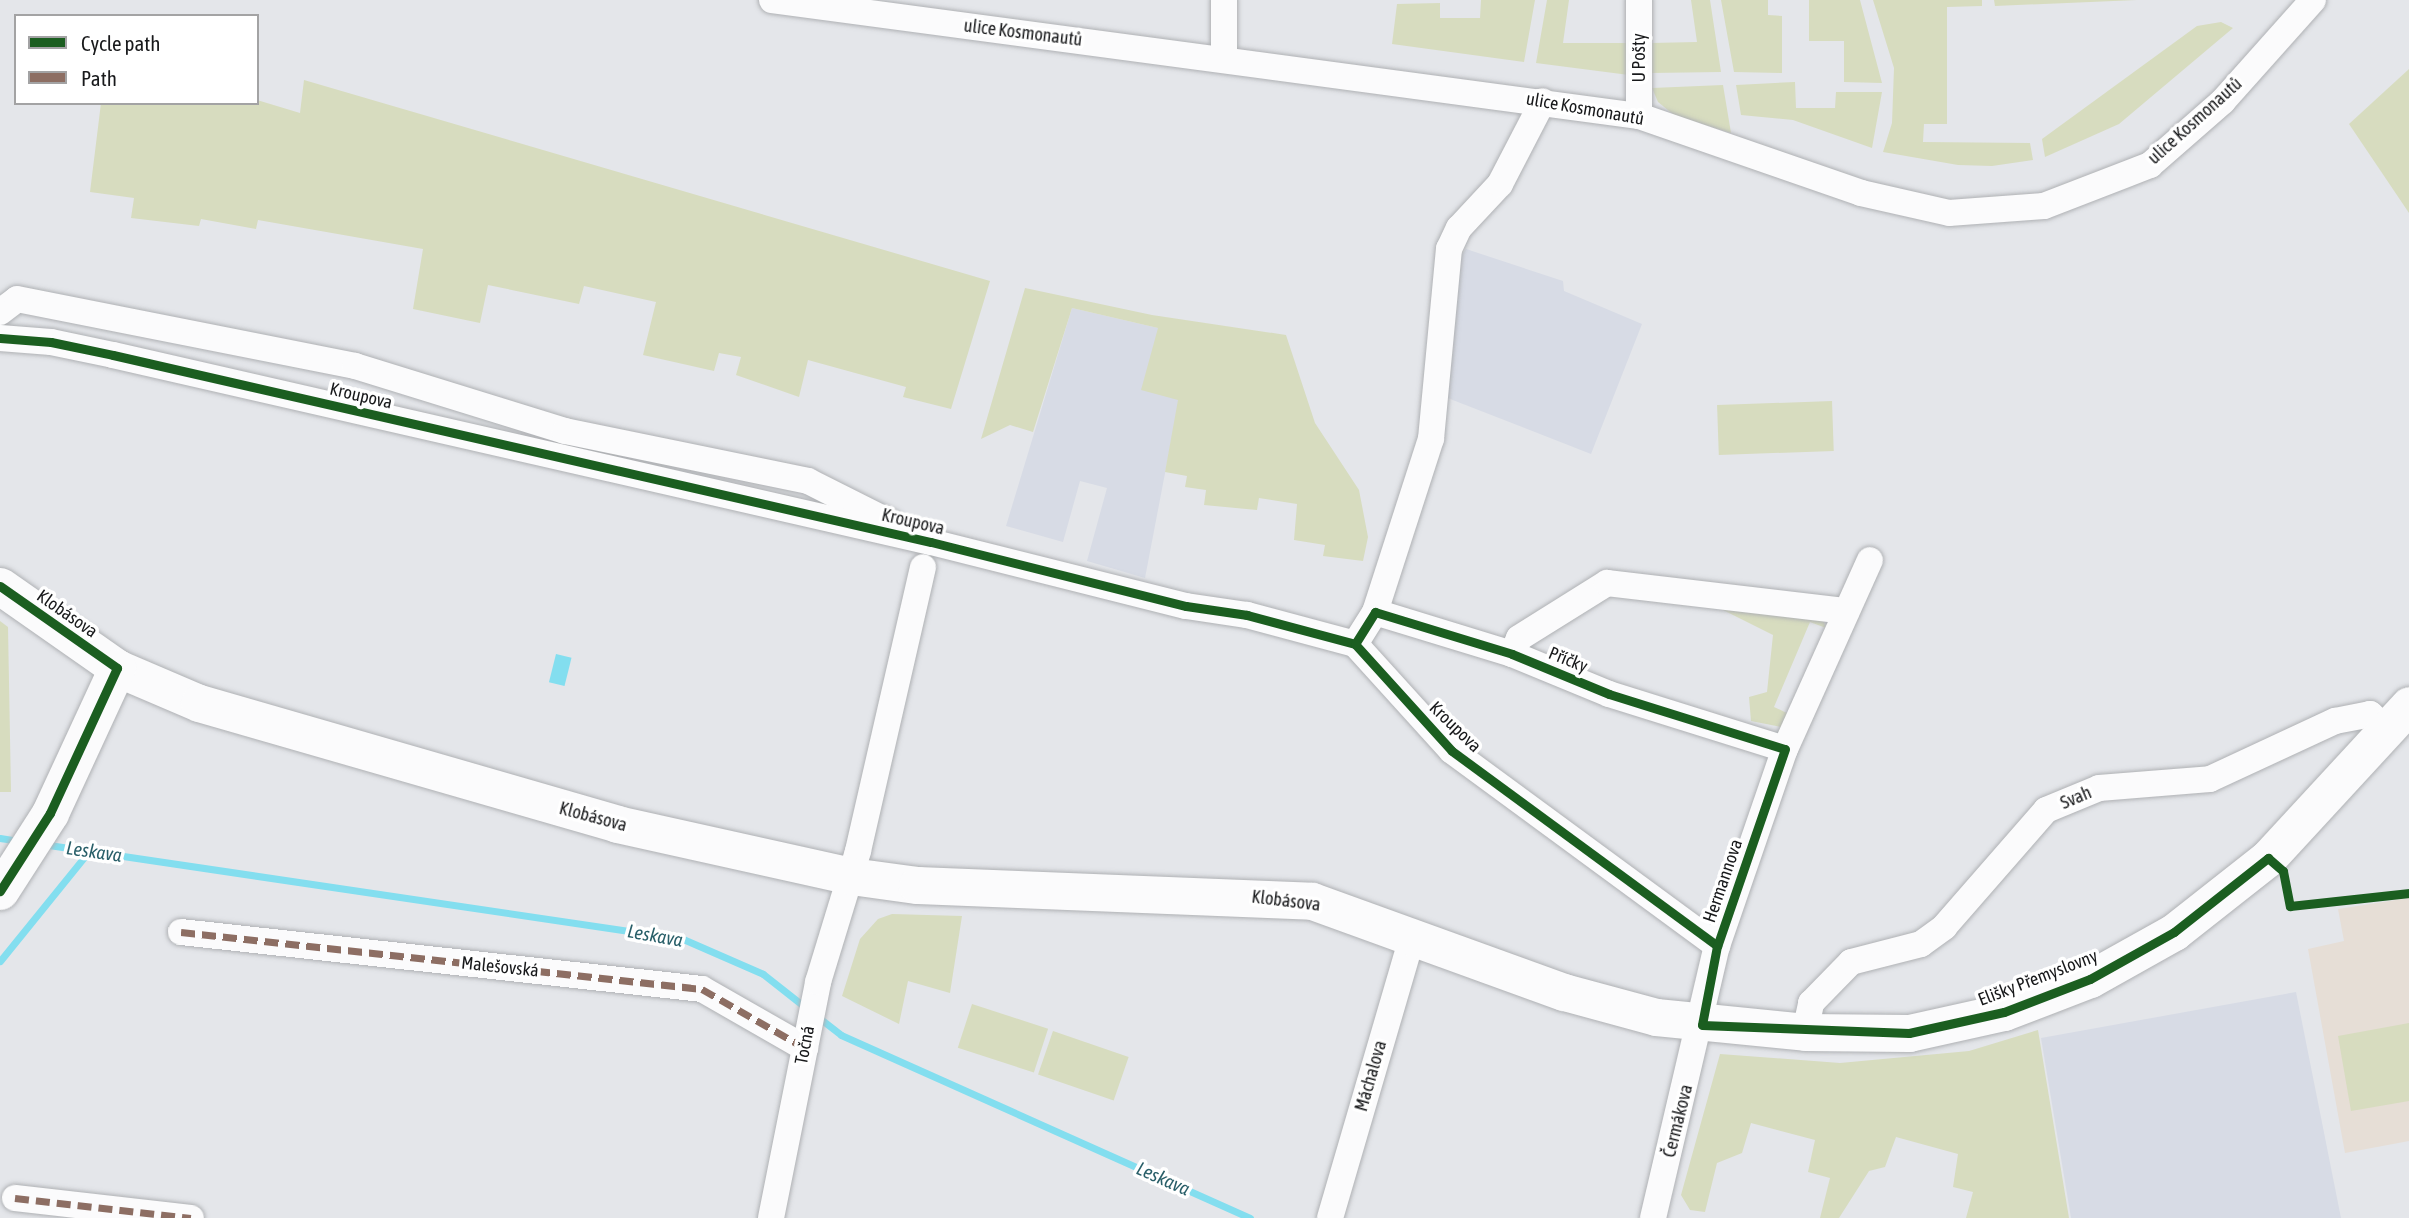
<!DOCTYPE html>
<meta charset="utf-8">
<style>
body{margin:0}
#map{position:relative;width:2409px;height:1218px;overflow:hidden;background:#e4e6ea;font-family:"Asap Condensed",sans-serif}
div>[style]{position:absolute}
[style*='--x']{left:calc(var(--x)*1px);top:calc(var(--y)*1px);width:calc(var(--w)*1px);rotate:calc(var(--a)*1deg)}
.built>*{inset:0;background:#d7dbe5}
.education>*{inset:0;background:#e6ded6}
.green>*{inset:0;background:#d7dcbf;transform-origin:0 0}
.water>*{inset:0;background:#83deef;transform-origin:0 0}
.stream>*{height:7px;margin:-3.5px;padding:0 3.5px;transform-origin:3.5px;border-radius:3.5px;background:#83deef}
.roads{filter:drop-shadow(0 0 2px #afb1b4) drop-shadow(0 0 2px #afb1b4)}
.street>*{height:26px;margin:-13px;padding:0 13px;transform-origin:13px;border-radius:13px;background:#fbfbfc}
.secondary>*{height:37px;margin:-18.5px;padding:0 18.5px;transform-origin:18.5px;border-radius:18.5px;background:#fbfbfc}
.quiet>*{height:7px;margin-top:-3.5px;transform-origin:0;background:repeating-linear-gradient(90deg,#8d6e63 0 14px,transparent 0 21px)}
.cycleway>*{height:9px;margin:-4.5px;padding:0 4.5px;transform-origin:4.5px;border-radius:4.5px;background:#1b5e20}
span{translate:-50% -50%;white-space:nowrap;text-align:center;line-height:1.15;-webkit-text-stroke:7px #fff;paint-order:stroke}
.street-label{font-size:18px;color:#18191b}
.water-label{font-size:19px;color:#295f69;font-style:italic}
.legend{position:absolute;left:14px;top:14px;width:245px;height:91px;box-sizing:border-box;background:#fff;border:2px solid #a3a3a4;margin:0;padding:9px 12px;list-style:none;font-size:21px;color:#18191b}
.legend li{display:flex;align-items:center;gap:14px;height:35px}
.legend b{width:35px;border:2px solid #a3a3a4}
</style>
<div id="map">
<div class="built">
<div style="clip-path:polygon(1466px 249px,1563px 281px,1564px 291px,1642px 324px,1591px 454px,1445px 397px,1453px 353px,1456px 263px)"></div>
<div style="clip-path:polygon(1072px 308px,1158px 328px,1179px 400px,1145px 578px,1087px 561px,1107px 488px,1080px 481px,1063px 542px,1006px 526px)"></div>
<div style="clip-path:polygon(2296px 992px,2341px 1218px,2071px 1218px,2041px 1038px)"></div>
</div>
<div class="education">
<div style="clip-path:polygon(2409px 898px,2409px 1141px,2345px 1153px,2308px 949px,2344px 941px,2338px 909px)"></div>
</div>
<div class="green">
<div style="clip-path:polygon(1481px 0,1535px 0,1524px 62px,1392px 44px,1397px 4px,1440px 3px,1440px 18px,1480px 18px)"></div>
<div style="clip-path:polygon(1547px 0,1569px 0,1563px 43px,1630px 43px,1629px 75px,1536px 63px)"></div>
<div style="clip-path:polygon(1691px 0,1710px 0,1721px 72px,1651px 73px,1651px 43px,1697px 42px)"></div>
<div style="clip-path:polygon(1721px 0,1768px 0,1768px 15px,1782px 16px,1782px 73px,1734px 72px)"></div>
<div style="clip-path:polygon(1809px 0,1860px 0,1882px 83px,1844px 82px,1844px 41px,1809px 41px)"></div>
<div style="clip-path:polygon(1873px 0,1982px 0,1982px 6px,1947px 7px,1947px 124px,1924px 124px,1923px 142px,2030px 143px,2033px 160px,1992px 166px,1958px 165px,1883px 152px,1892px 123px,1894px 68px)"></div>
<div style="clip-path:polygon(1994px 0,2137px 0,1995px 6px)"></div>
<div style="clip-path:polygon(2221px 22px,2233px 28px,2119px 124px,2045px 157px,2042px 139px,2197px 26px)"></div>
<div style="clip-path:polygon(2409px 69px,2409px 213px,2349px 124px)"></div>
<div style="clip-path:polygon(304px 80px,990px 281px,951px 409px,903px 397px,906px 387px,808px 360px,799px 397px,736px 375px,741px 357px,719px 353px,714px 371px,643px 355px,656px 302px,584px 286px,579px 304px,488px 285px,480px 323px,413px 309px,423px 249px,258px 220px,256px 229px,201px 219px,199px 226px,131px 218px,134px 198px,90px 192px,101px 103px,257px 103px,257px 100px,300px 113px)"></div>
<div style="clip-path:polygon(1795px 82px,1796px 108px,1835px 108px,1836px 92px,1882px 92px,1872px 148px,1793px 120px,1741px 115px,1736px 85px)"></div>
<div style="clip-path:polygon(1723px 85px,1731px 133px,1674px 115px,1658px 102px,1652px 88px)"></div>
<div style="clip-path:polygon(1025px 288px,1152px 315px,1286px 335px,1315px 423px,1359px 490px,1368px 537px,1363px 561px,1323px 556px,1325px 545px,1294px 540px,1297px 504px,1259px 498px,1257px 510px,1204px 505px,1206px 490px,1185px 487px,1187px 476px,1165px 472px,1178px 400px,1141px 390px,1158px 328px,1072px 308px,1033px 432px,1010px 425px,981px 439px)"></div>
<div style="left:1832px;top:401px;width:50px;height:115px;rotate:88deg"></div>
<div style="clip-path:polygon(1711px 604px,1822px 617px,1826px 628px,1810px 622px,1774px 707px,1789px 714px,1781px 727px,1751px 721px,1749px 697px,1767px 692px,1773px 635px)"></div>
<div style="clip-path:polygon(0 621px,8px 627px,11px 792px,0 792px)"></div>
<div style="clip-path:polygon(892px 914px,962px 916px,950px 993px,908px 981px,899px 1024px,842px 996px,860px 939px,878px 919px)"></div>
<div style="left:972px;top:1004px;width:80px;height:46px;rotate:18deg"></div>
<div style="clip-path:polygon(2409px 1023px,2409px 1101px,2351px 1111px,2338px 1036px)"></div>
<div style="clip-path:polygon(2038px 1030px,2069px 1218px,1966px 1218px,1973px 1192px,1953px 1187px,1958px 1154px,1896px 1137px,1885px 1167px,1869px 1171px,1839px 1218px,1820px 1218px,1830px 1178px,1808px 1172px,1815px 1140px,1751px 1123px,1742px 1153px,1717px 1163px,1705px 1212px,1690px 1210px,1681px 1195px,1720px 1054px,1840px 1063px,1969px 1051px)"></div>
<div style="left:1053px;top:1031px;width:80px;height:46px;rotate:19deg"></div>
</div>
<div class="water">
<div style="left:556px;top:654px;width:16px;height:29px;rotate:14deg"></div>
</div>
<div class="stream">
<div style="--x:0;--y:838;--w:20;--a:9"></div>
<div style="--x:42;--y:844;--w:648;--a:8.43"></div>
<div style="--x:683;--y:939;--w:87;--a:23.6"></div>
<div style="--x:763;--y:974;--w:55;--a:38.3"></div>
<div style="--x:0;--y:961;--w:143;--a:-51"></div>
<div style="--x:818;--y:1017;--w:29;--a:38"></div>
<div style="--x:841;--y:1035;--w:448;--a:24.1"></div>
</div>
<div class="roads">
<div class="street">
<div style="--x:772;--y:0;--w:875;--a:7.62"></div>
<div style="--x:1639;--y:116;--w:235;--a:19.1"></div>
<div style="--x:1861;--y:193;--w:90;--a:12.8"></div>
<div style="--x:1949;--y:213;--w:95;--a:-4.2"></div>
<div style="--x:2044;--y:206;--w:114;--a:-21.1"></div>
<div style="--x:2150;--y:165;--w:97;--a:-41.2"></div>
<div style="--x:2223;--y:101;--w:135;--a:-48.3"></div>
<div style="--x:1224;--y:57;--w:57;--a:-90"></div>
<div style="--x:1639;--y:116;--w:116;--a:-90"></div>
<div style="--x:0;--y:312;--w:21;--a:-37"></div>
<div style="--x:17;--y:299;--w:345;--a:11.2"></div>
<div style="--x:355;--y:366;--w:220;--a:17.2"></div>
<div style="--x:565;--y:431;--w:248;--a:11.6"></div>
<div style="--x:808;--y:481;--w:93;--a:26.8"></div>
<div style="--x:0;--y:338;--w:51;--a:4.5"></div>
<div style="--x:51;--y:342;--w:63;--a:11.8"></div>
<div style="--x:113;--y:355;--w:839;--a:12.88"></div>
<div style="--x:931;--y:542;--w:263;--a:14.1"></div>
<div style="--x:1186;--y:606;--w:62;--a:8.4"></div>
<div style="--x:1247;--y:615;--w:112;--a:15"></div>
<div style="--x:1355;--y:644;--w:144;--a:47.8"></div>
<div style="--x:1452;--y:751;--w:329;--a:36.3"></div>
<div style="--x:1375;--y:612;--w:143;--a:17"></div>
<div style="--x:1512;--y:654;--w:105;--a:22.4"></div>
<div style="--x:1609;--y:694;--w:184;--a:17.4"></div>
<div style="--x:1355;--y:644;--w:38;--a:-58"></div>
<div style="--x:1375;--y:612;--w:182;--a:-72.1"></div>
<div style="--x:1431;--y:439;--w:191;--a:-84.6"></div>
<div style="--x:1449;--y:249;--w:23;--a:-65"></div>
<div style="--x:1459;--y:228;--w:60;--a:-47"></div>
<div style="--x:1500;--y:184;--w:93;--a:-62.6"></div>
<div style="--x:1512;--y:654;--w:17;--a:-66"></div>
<div style="--x:1519;--y:638;--w:104;--a:-32"></div>
<div style="--x:1607;--y:583;--w:241;--a:6.7"></div>
<div style="--x:181;--y:932;--w:524;--a:6.24"></div>
<div style="--x:702;--y:989;--w:119;--a:29.8"></div>
<div style="--x:1805;--y:1032;--w:30;--a:-78"></div>
<div style="--x:1811;--y:1003;--w:57;--a:-45.7"></div>
<div style="--x:1851;--y:962;--w:72;--a:-14.4"></div>
<div style="--x:1921;--y:944;--w:29;--a:-36"></div>
<div style="--x:1944;--y:927;--w:155;--a:-48.9"></div>
<div style="--x:2046;--y:810;--w:57;--a:-22.5"></div>
<div style="--x:2099;--y:788;--w:111;--a:-4.6"></div>
<div style="--x:2210;--y:779;--w:138;--a:-24.9"></div>
<div style="--x:2335;--y:721;--w:36;--a:-11"></div>
<div style="--x:2370;--y:714;--w:24;--a:42"></div>
<div style="--x:15;--y:1198;--w:177;--a:6.5"></div>
<div style="--x:771;--y:1218;--w:241;--a:-78.7"></div>
<div style="--x:818;--y:982;--w:137;--a:-73"></div>
<div style="--x:858;--y:851;--w:291;--a:-77.1"></div>
<div style="--x:1330;--y:1218;--w:295;--a:-73.7"></div>
<div style="--x:1653;--y:1218;--w:279;--a:-76.8"></div>
<div style="--x:1717;--y:946;--w:208;--a:-71"></div>
<div style="--x:1785;--y:749;--w:207;--a:-65.8"></div>
</div>
<div class="secondary">
<div style="--x:0;--y:586;--w:143;--a:35"></div>
<div style="--x:117;--y:668;--w:89;--a:23.1"></div>
<div style="--x:199;--y:703;--w:435;--a:16.1"></div>
<div style="--x:617;--y:824;--w:240;--a:12.5"></div>
<div style="--x:851;--y:876;--w:67;--a:7.8"></div>
<div style="--x:917;--y:885;--w:395;--a:2.3"></div>
<div style="--x:1312;--y:901;--w:268;--a:19.9"></div>
<div style="--x:1564;--y:992;--w:95;--a:15.2"></div>
<div style="--x:1656;--y:1017;--w:150;--a:5.7"></div>
<div style="--x:1805;--y:1032;--w:104;--a:0.6"></div>
<div style="--x:1909;--y:1033;--w:97;--a:-12.5"></div>
<div style="--x:2004;--y:1012;--w:92;--a:-21"></div>
<div style="--x:2090;--y:979;--w:96;--a:-29.2"></div>
<div style="--x:2174;--y:932;--w:120;--a:-38.2"></div>
<div style="--x:2268;--y:858;--w:208;--a:-47.3"></div>
<div style="--x:0;--y:891;--w:93;--a:-57.3"></div>
<div style="--x:50;--y:813;--w:160;--a:-65.2"></div>
</div>
</div>
<div class="quiet">
<div style="--x:181;--y:932;--w:524;--a:6.24"></div>
<div style="--x:702;--y:989;--w:119;--a:29.8"></div>
<div style="--x:15;--y:1198;--w:177;--a:6.5"></div>
</div>
<div class="cycleway">
<div style="--x:0;--y:338;--w:51;--a:4.5"></div>
<div style="--x:51;--y:342;--w:63;--a:11.8"></div>
<div style="--x:113;--y:355;--w:839;--a:12.88"></div>
<div style="--x:931;--y:542;--w:263;--a:14.1"></div>
<div style="--x:1186;--y:606;--w:62;--a:8.4"></div>
<div style="--x:1247;--y:615;--w:112;--a:15"></div>
<div style="--x:1355;--y:644;--w:144;--a:47.8"></div>
<div style="--x:1452;--y:751;--w:329;--a:36.3"></div>
<div style="--x:0;--y:586;--w:143;--a:35"></div>
<div style="--x:117;--y:668;--w:160;--a:114.8"></div>
<div style="--x:50;--y:813;--w:93;--a:122.7"></div>
<div style="--x:1355;--y:644;--w:38;--a:-58"></div>
<div style="--x:1375;--y:612;--w:143;--a:17"></div>
<div style="--x:1512;--y:654;--w:105;--a:22.4"></div>
<div style="--x:1609;--y:694;--w:184;--a:17.4"></div>
<div style="--x:1785;--y:749;--w:208;--a:109"></div>
<div style="--x:1717;--y:946;--w:80;--a:100.8"></div>
<div style="--x:1702;--y:1025;--w:207;--a:2.2"></div>
<div style="--x:1909;--y:1033;--w:97;--a:-12.5"></div>
<div style="--x:2004;--y:1012;--w:92;--a:-21"></div>
<div style="--x:2090;--y:979;--w:96;--a:-29.2"></div>
<div style="--x:2174;--y:932;--w:120;--a:-38.2"></div>
<div style="--x:2268;--y:858;--w:20;--a:41"></div>
<div style="--x:2283;--y:871;--w:36;--a:79"></div>
<div style="--x:2290;--y:906;--w:120;--a:-6.2"></div>
</div>
<div class="street-label">
<span style="left:1023px;top:33px;rotate:7deg">ulice Kosmonautů</span>
<span style="left:1639px;top:58px;rotate:-90deg">U Pošty</span>
<span style="left:1585px;top:109px;rotate:10deg">ulice Kosmonautů</span>
<span style="left:2195px;top:121px;rotate:-42deg">ulice Kosmonautů</span>
<span style="left:361px;top:396px;rotate:13deg">Kroupova</span>
<span style="left:913px;top:522px;rotate:13deg">Kroupova</span>
<span style="left:67px;top:614px;rotate:35deg">Klobásova</span>
<span style="left:1568px;top:660px;rotate:22deg">Příčky</span>
<span style="left:1455px;top:727px;rotate:44deg">Kroupova</span>
<span style="left:2076px;top:798px;rotate:-23deg">Svah</span>
<span style="left:593px;top:817px;rotate:15deg">Klobásova</span>
<span style="left:1723px;top:881px;rotate:-71deg">Hermannova</span>
<span style="left:1286px;top:901px;rotate:7deg">Klobásova</span>
<span style="left:500px;top:967px;rotate:6deg">Malešovská</span>
<span style="left:2038px;top:978px;rotate:-21deg">Elišky Přemyslovny</span>
<span style="left:805px;top:1045px;rotate:-79deg">Točná</span>
<span style="left:1371px;top:1076px;rotate:-74deg">Máchalova</span>
<span style="left:1678px;top:1121px;rotate:-76deg">Čermákova</span>
</div>
<div class="water-label">
<span style="left:94px;top:852px;rotate:8deg">Leskava</span>
<span style="left:655px;top:936px;rotate:10deg">Leskava</span>
<span style="left:1163px;top:1179px;rotate:24deg">Leskava</span>
</div>
<ul class="legend">
<li><b style="height:9px;background:#1b5e20"></b>Cycle path</li>
<li><b style="height:9px;background:#8d6e63"></b>Path</li>
</ul>
</div>
